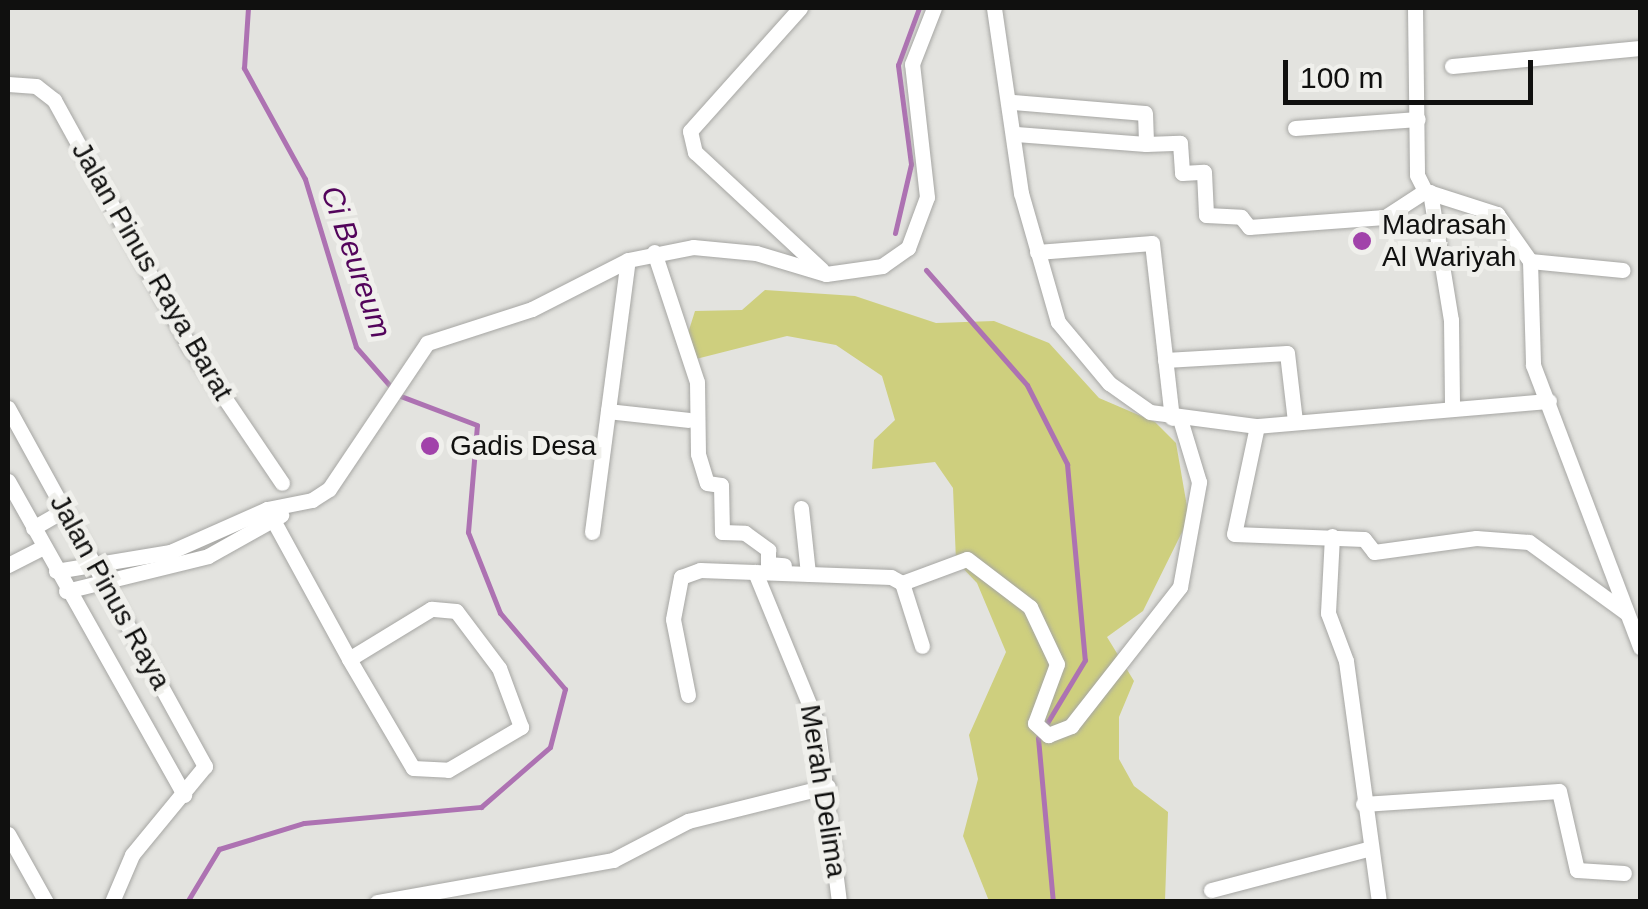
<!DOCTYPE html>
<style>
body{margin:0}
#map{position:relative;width:1648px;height:909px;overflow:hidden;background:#e3e3df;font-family:Helvetica,sans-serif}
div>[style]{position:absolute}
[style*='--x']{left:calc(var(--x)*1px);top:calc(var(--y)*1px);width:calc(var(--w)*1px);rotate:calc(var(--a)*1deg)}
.green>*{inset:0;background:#cecf7e}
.stream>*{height:5px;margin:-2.5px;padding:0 2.5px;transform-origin:2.5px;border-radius:2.5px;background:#ad72b2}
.roads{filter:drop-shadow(0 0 2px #a6a6a3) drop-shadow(0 0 2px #a6a6a3)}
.minor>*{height:15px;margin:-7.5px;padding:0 7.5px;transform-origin:7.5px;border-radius:7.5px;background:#fff}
.dots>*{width:28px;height:28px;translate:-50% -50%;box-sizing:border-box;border:5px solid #f0f0ec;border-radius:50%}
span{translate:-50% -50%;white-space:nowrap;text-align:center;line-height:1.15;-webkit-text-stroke:10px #f0f0ec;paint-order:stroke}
.poi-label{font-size:28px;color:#10100f}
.left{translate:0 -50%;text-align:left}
.street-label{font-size:28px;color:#10100f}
.water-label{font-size:30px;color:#53045b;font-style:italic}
.frame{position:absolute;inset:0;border:10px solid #10100f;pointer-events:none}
.scale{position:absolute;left:1283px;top:60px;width:250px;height:45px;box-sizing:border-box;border:5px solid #10100f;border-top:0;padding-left:12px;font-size:30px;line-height:35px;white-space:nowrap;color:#10100f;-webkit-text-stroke:8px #f0f0ec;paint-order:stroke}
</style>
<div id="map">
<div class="green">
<div style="clip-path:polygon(765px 290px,855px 296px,936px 323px,994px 321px,1049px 343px,1099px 398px,1155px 422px,1176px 443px,1189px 518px,1143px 611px,1107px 637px,1134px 681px,1119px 717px,1119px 759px,1134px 786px,1168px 812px,1165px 901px,989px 901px,963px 836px,978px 779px,969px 735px,1006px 652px,977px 583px,956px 561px,953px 488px,935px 462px,872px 469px,874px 440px,895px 420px,882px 376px,836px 345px,787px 336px,696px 359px,683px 349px,695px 311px,742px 310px)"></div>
</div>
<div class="stream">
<div style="--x:895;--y:233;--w:71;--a:-76.9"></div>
<div style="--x:911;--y:164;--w:100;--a:-97.5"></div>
<div style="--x:898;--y:65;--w:61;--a:-69.8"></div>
<div style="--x:926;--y:270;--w:153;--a:48.7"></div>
<div style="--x:1027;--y:385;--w:89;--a:63.1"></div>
<div style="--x:1067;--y:464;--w:197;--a:84.8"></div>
<div style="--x:1085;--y:660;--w:91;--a:121.1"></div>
<div style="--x:1038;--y:738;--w:165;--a:84.8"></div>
<div style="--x:187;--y:902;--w:62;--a:-58.9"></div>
<div style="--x:219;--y:849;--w:89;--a:-17"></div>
<div style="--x:304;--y:823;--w:178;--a:-5.2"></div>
<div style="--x:481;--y:807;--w:91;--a:-41"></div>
<div style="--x:550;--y:747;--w:60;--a:-75.5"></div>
<div style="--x:565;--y:689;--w:100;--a:-130.5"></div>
<div style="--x:500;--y:613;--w:87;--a:-111.6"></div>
<div style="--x:468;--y:532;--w:107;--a:-85.2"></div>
<div style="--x:477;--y:425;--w:85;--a:-159.2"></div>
<div style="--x:398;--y:395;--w:64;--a:-131.2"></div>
<div style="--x:356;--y:347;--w:176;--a:-106.9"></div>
<div style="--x:305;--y:179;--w:127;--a:-118.8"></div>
<div style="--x:244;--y:68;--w:60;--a:-86.2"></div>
</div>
<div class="roads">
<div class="minor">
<div style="--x:800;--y:8;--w:165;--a:131.8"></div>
<div style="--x:690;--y:131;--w:22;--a:77"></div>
<div style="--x:695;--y:152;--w:173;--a:42.9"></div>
<div style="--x:994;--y:8;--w:187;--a:81.7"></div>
<div style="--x:1021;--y:193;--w:134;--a:74"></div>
<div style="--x:1058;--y:322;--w:80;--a:50.1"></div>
<div style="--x:1109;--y:383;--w:50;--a:35.3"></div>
<div style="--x:1150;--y:412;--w:108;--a:7.5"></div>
<div style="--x:1257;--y:426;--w:110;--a:102"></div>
<div style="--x:1234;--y:534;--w:130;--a:2.2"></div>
<div style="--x:1364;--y:539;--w:16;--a:52"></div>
<div style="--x:1374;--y:552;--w:103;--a:-7.8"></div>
<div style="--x:1476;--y:538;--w:53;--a:4.3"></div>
<div style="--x:1529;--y:542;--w:119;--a:36.1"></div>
<div style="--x:1415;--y:8;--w:167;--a:89.3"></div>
<div style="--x:1417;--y:175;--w:18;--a:63"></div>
<div style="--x:1425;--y:191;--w:76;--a:17.7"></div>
<div style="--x:1497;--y:214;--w:57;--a:54.9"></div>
<div style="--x:1530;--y:261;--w:104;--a:88.3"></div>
<div style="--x:1533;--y:365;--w:302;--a:69.2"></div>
<div style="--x:1452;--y:66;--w:189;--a:-5.5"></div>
<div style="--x:8;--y:84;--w:28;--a:4"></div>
<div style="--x:36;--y:86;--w:23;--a:38"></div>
<div style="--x:54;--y:100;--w:282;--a:61.2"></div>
<div style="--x:190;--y:347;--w:164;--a:55.9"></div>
<div style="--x:1013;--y:102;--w:132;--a:4.8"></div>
<div style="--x:1145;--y:113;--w:31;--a:88"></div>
<div style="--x:1146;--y:144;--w:34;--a:-2"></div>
<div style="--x:1180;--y:143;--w:30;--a:86"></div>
<div style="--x:1182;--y:173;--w:22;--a:-3"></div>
<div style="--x:1204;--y:172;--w:43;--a:87.3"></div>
<div style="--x:1206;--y:215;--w:35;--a:3"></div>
<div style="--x:1241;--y:217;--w:13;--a:51"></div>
<div style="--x:1249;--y:227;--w:136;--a:-4.2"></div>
<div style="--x:1385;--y:217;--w:48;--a:-33"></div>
<div style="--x:1295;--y:128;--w:123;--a:-4.2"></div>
<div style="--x:1016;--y:134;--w:130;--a:4.4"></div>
<div style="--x:1430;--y:192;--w:130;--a:80.7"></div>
<div style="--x:1451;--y:320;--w:87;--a:89.3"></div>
<div style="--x:654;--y:252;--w:137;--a:71.7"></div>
<div style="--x:697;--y:382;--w:72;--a:89.2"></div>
<div style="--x:698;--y:454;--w:30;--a:73"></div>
<div style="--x:707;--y:483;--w:14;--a:8"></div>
<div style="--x:721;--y:485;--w:47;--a:88.8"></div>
<div style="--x:722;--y:532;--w:23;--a:2"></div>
<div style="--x:745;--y:533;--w:29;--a:36"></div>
<div style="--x:768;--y:550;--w:14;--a:90"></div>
<div style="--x:768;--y:564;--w:16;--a:4"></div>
<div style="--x:1037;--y:252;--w:115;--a:-4.5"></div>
<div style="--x:1152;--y:243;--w:176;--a:83.5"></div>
<div style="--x:1530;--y:261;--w:93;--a:5.5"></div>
<div style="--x:1165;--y:360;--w:122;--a:-3.3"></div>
<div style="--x:1287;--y:353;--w:68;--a:83.3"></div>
<div style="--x:8;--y:408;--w:409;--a:61.2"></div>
<div style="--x:205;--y:766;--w:115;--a:129.4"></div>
<div style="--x:132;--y:855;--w:51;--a:113.1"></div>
<div style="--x:608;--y:411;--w:81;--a:6.3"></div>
<div style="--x:1257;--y:426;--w:293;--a:-4.9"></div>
<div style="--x:8;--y:481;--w:360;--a:60.7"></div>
<div style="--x:801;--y:508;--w:66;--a:83.9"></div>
<div style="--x:267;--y:509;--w:171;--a:61.3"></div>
<div style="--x:349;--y:659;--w:126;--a:59.6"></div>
<div style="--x:413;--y:768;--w:35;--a:3"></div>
<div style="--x:448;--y:770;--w:85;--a:-30.5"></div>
<div style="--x:521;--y:727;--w:63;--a:-110.4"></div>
<div style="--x:499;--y:668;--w:71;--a:-127"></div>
<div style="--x:456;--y:611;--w:25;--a:-175"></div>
<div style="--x:431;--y:609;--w:96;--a:148.6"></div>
<div style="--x:33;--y:528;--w:36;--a:-30"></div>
<div style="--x:592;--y:532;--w:274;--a:-82.5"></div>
<div style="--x:1332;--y:536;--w:77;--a:93"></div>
<div style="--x:1328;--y:613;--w:51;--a:69.4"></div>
<div style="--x:1346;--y:661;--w:243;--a:82.2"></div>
<div style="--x:8;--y:565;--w:38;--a:-27"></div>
<div style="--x:56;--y:571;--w:116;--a:-9.5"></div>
<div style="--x:170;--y:552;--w:106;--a:-23.9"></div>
<div style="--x:267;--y:509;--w:46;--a:-11.3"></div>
<div style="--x:312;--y:500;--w:20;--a:-33"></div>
<div style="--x:329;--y:489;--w:176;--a:-56.1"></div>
<div style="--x:427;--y:343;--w:110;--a:-17.9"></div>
<div style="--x:532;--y:309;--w:108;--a:-27"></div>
<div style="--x:628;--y:260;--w:66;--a:-11.3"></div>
<div style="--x:693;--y:247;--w:63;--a:5.4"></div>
<div style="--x:756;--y:253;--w:73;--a:16.7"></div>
<div style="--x:826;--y:274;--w:57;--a:-8.1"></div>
<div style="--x:882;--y:266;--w:32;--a:-35"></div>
<div style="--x:908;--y:248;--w:54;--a:-69.6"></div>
<div style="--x:927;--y:197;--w:134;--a:-96.4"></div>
<div style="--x:912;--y:64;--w:60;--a:-68.6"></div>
<div style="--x:755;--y:572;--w:163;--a:67.7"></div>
<div style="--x:817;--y:723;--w:180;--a:83"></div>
<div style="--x:902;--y:583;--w:69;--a:-20.3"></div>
<div style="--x:967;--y:559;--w:79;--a:37.3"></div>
<div style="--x:1030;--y:607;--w:63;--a:64.7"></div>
<div style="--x:1057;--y:664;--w:63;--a:110.4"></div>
<div style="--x:1035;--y:723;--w:18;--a:43"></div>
<div style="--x:1048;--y:735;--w:25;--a:-21"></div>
<div style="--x:1071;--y:726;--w:177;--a:-51.9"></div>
<div style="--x:1180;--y:587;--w:107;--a:-79.7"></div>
<div style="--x:1199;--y:482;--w:66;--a:-106.8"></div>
<div style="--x:66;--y:591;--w:146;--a:-13.8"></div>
<div style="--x:208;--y:556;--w:84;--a:-29.3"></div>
<div style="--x:688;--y:695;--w:77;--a:-101.2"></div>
<div style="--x:673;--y:619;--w:43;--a:-79.2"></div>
<div style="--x:681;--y:577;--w:20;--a:-20"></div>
<div style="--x:700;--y:570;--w:191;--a:2.1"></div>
<div style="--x:891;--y:577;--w:13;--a:29"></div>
<div style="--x:902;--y:583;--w:66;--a:72.4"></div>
<div style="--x:1363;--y:804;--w:196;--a:-3.8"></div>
<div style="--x:1559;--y:791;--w:81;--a:77.2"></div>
<div style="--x:1577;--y:870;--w:47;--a:3.7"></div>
<div style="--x:8;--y:834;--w:78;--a:60.8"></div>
<div style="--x:1211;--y:890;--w:161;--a:-14.7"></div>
<div style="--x:377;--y:902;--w:240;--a:-10.1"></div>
<div style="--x:613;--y:860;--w:85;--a:-27.5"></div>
<div style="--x:688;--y:821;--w:144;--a:-14"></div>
</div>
</div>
<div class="dots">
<div style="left:1362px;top:241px;background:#a142aa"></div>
<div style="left:430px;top:446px;background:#a142aa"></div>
</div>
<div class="poi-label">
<span class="left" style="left:1382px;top:241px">Madrasah<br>Al Wariyah</span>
<span class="left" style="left:450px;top:446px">Gadis Desa</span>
</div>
<div class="street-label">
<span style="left:152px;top:271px;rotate:60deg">Jalan Pinus Raya Barat</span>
<span style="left:110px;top:592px;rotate:61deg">Jalan Pinus Raya</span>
<span style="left:823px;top:791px;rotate:81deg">Merah Delima</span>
</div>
<div class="water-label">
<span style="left:356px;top:262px;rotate:71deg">Ci Beureum</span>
</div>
<div class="frame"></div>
<div class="scale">100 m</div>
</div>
